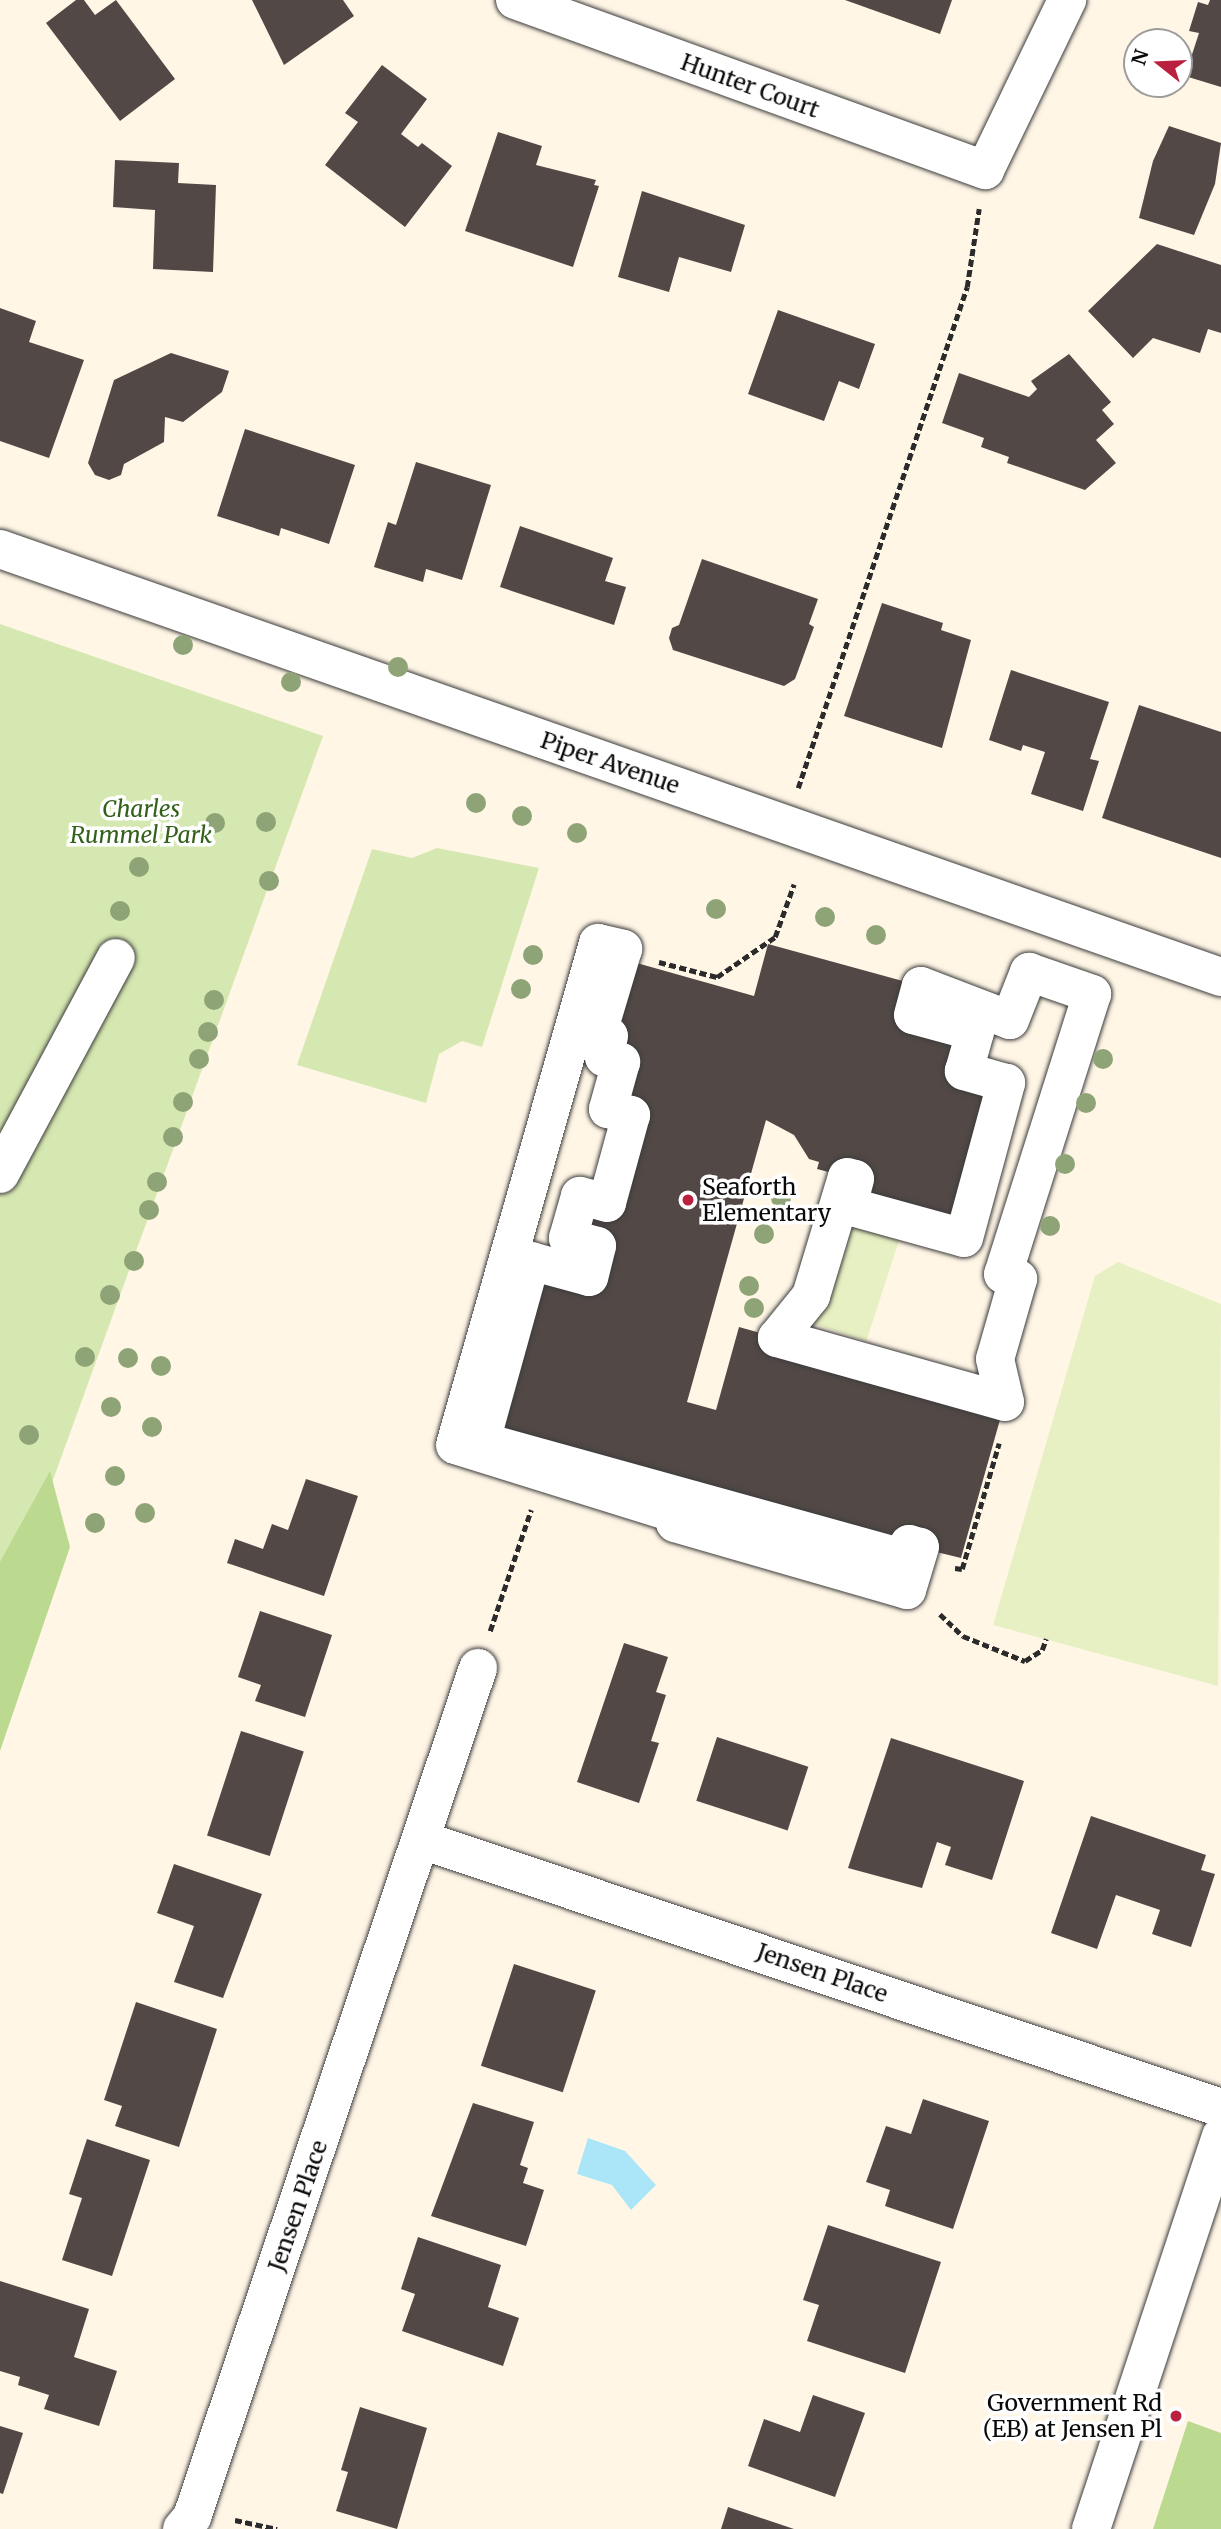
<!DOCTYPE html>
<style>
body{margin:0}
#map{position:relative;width:1221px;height:2529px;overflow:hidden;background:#fff6e6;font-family:Merriweather,serif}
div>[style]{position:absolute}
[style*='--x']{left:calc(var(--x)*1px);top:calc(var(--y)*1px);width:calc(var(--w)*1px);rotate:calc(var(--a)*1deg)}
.green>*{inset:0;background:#d6e8b1}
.forest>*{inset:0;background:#bcd990}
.pitch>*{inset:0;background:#e7f0c2;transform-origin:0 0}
.water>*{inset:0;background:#aae6f7}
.building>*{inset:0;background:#524946;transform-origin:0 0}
.path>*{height:4.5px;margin-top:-2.25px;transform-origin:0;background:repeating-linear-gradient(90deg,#2b2b2b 0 7px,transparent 0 10.5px)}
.roads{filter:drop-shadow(0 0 2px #3c3c3c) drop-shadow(0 0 2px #3c3c3c)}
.minor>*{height:38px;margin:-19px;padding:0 19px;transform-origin:19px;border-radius:19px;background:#fff}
.trees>*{width:20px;height:20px;margin:-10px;border-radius:50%;background:#8fa476}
.dots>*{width:19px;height:19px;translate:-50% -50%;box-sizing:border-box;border:4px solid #fff;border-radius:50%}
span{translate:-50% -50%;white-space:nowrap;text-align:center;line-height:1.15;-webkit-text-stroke:7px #fff;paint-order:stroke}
.street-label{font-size:23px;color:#090909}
.park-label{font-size:23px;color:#33611a;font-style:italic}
.poi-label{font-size:23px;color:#090909}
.left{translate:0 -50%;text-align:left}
.right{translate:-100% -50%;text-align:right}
.north{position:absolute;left:1123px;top:28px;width:70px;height:70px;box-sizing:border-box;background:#fff;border:2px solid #9d9d9d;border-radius:50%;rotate:288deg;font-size:19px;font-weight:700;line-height:28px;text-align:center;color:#090909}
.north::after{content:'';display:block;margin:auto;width:24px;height:32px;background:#ba213f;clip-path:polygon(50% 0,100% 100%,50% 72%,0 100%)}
</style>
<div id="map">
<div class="green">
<div style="clip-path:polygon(0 624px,323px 736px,0 1626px)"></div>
<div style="clip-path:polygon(437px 848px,539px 868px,482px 1047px,462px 1041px,439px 1054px,426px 1103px,297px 1065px,372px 849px,412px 858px)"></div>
</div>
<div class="forest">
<div style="clip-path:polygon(50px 1471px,70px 1547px,0 1751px,0 1562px)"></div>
<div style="clip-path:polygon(1188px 2421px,1221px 2433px,1221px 2529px,1153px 2529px)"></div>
</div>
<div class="pitch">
<div style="left:839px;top:1205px;width:68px;height:121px;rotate:18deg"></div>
<div style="clip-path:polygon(1118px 1262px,1221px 1304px,1218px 1686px,993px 1625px,1095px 1276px)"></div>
</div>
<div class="water">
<div style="clip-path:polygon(588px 2138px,625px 2151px,656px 2185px,631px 2210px,612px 2185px,577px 2174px)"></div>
</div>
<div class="building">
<div style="clip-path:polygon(76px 0,84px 0,95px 15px,116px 0,175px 79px,120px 121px,46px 23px)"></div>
<div style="clip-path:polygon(252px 0,343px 0,354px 16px,284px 65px)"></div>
<div style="clip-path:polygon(845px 0,952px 0,940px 34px)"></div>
<div style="clip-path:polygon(1210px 0,1221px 0,1221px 87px,1185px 76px,1199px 33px,1189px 31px,1198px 2px,1208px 5px)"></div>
<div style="clip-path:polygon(382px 65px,427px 99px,401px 134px,418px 147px,422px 143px,452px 166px,405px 227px,325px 165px,358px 122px,345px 113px)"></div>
<div style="clip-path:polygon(1169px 126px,1221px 143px,1215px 184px,1194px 235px,1139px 218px,1153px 161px)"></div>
<div style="clip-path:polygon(498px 132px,542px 146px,536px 165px,596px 180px,594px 185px,599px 186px,573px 267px,465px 231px)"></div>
<div style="clip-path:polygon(115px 160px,179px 163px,178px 183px,216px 185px,213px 272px,153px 269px,155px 210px,113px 207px)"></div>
<div style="clip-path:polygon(642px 191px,745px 225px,731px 272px,679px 257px,669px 292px,618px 277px)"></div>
<div style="clip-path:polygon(1157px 244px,1221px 265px,1221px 333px,1208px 329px,1200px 353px,1153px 338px,1133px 358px,1088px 311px)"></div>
<div style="clip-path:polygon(0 308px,36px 321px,29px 342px,84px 360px,49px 458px,0 441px)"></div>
<div style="clip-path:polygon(778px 310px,875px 344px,859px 389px,839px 381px,824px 421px,748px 394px)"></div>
<div style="clip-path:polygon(171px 353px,229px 371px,222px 392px,183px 422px,165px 417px,164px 442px,124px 464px,121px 475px,109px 480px,95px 475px,88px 463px,114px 380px)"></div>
<div style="clip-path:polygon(1069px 354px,1111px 402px,1102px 410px,1114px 424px,1096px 440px,1116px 463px,1085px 490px,1007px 463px,1009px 457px,981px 447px,984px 438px,942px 423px,959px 373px,1029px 397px,1037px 389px,1031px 381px)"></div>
<div style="clip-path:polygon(245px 429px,355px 465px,329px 544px,281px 528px,279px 536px,217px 516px)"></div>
<div style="clip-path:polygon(416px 462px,491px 485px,462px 580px,426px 569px,423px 582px,374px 567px,388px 522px,396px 525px)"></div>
<div style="clip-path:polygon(520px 526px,613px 558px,605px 581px,626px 587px,614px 625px,500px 587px)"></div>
<div style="clip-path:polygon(702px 559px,818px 599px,809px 624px,814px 627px,795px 679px,784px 686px,673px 650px,669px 638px,672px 628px,679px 625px)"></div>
<div style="clip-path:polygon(882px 603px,943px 623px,941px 630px,971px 640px,942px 748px,844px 716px)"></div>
<div style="clip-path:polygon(1011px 670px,1109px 702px,1090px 759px,1099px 761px,1083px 811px,1031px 794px,1045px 752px,1023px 745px,1021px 751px,989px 740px)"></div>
<div style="clip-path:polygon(1139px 705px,1221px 732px,1221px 858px,1102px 818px)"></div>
<div style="clip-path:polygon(768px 944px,921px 986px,975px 1032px,964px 1071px,1006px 1083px,964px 1238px,848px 1206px,855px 1179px,817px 1169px,819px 1162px,809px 1159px,794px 1135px,766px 1120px,687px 1402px,716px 1410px,739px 1327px,1005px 1402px,961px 1558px,481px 1441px,531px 1261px,568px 1238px,607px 1203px,619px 958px,754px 996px)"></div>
<div style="clip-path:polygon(306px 1479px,358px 1496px,324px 1596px,227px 1563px,235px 1539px,263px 1549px,272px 1524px,288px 1530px)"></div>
<div style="clip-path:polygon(260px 1611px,332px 1635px,305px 1717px,255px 1701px,261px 1685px,238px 1677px)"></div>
<div style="clip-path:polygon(624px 1643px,668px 1657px,656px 1692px,666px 1695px,651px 1741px,659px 1743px,639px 1803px,577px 1782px)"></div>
<div style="left:241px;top:1731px;width:66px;height:110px;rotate:18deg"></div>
<div style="left:717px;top:1737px;width:96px;height:67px;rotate:18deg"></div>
<div style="clip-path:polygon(891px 1738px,1024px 1781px,992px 1880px,945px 1865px,951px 1847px,937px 1842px,922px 1888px,848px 1868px)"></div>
<div style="clip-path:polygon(1091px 1816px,1206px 1855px,1201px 1870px,1215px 1874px,1191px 1947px,1152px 1934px,1160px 1910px,1116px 1895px,1097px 1949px,1051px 1933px)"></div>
<div style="clip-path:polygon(174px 1864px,262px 1894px,223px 1998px,174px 1982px,194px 1926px,157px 1913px)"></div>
<div style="left:514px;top:1964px;width:86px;height:107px;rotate:18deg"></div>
<div style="clip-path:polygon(136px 2002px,217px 2029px,179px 2147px,115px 2126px,122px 2106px,104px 2100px)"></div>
<div style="clip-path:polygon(923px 2099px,989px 2121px,953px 2229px,885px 2206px,890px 2190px,866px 2182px,886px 2126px,911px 2134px)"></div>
<div style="clip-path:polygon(473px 2103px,534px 2122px,520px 2165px,528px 2168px,523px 2183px,544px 2190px,526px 2246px,431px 2216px)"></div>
<div style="clip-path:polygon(87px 2139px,150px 2160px,112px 2276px,62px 2260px,82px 2198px,69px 2194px)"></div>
<div style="clip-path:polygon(828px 2225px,941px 2262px,905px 2373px,807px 2341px,819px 2305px,803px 2300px)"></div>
<div style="clip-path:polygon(418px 2237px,501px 2265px,488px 2307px,519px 2318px,503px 2366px,402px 2331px,415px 2294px,401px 2289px)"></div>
<div style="clip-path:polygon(0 2281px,89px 2309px,74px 2357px,117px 2371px,99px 2426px,44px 2409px,49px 2395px,18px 2385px,20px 2377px,0 2371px)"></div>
<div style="clip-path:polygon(813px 2395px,865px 2413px,835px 2497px,748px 2466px,764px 2419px,800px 2432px)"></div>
<div style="clip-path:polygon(360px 2407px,427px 2428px,397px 2529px,336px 2511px,348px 2472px,341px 2470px)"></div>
<div style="clip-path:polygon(0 2426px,23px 2433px,3px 2494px,0 2493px)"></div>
<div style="clip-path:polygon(728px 2507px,794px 2529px,721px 2529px)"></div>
</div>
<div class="path">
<div style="--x:798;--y:788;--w:529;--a:-71.36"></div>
<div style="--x:967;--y:287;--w:79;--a:-81.3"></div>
<div style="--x:659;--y:962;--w:60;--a:14.5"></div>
<div style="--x:717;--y:977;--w:70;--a:-34.6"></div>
<div style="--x:775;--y:937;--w:56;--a:-70.3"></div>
<div style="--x:955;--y:1568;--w:7;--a:8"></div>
<div style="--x:962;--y:1569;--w:131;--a:-73.6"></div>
<div style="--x:940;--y:1614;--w:32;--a:44"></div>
<div style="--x:963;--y:1636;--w:67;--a:22"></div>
<div style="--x:1025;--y:1661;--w:20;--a:-33"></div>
<div style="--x:1042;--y:1650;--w:12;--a:-70"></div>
<div style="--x:490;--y:1631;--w:128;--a:-71.3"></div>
<div style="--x:235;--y:2520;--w:43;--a:12.1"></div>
</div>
<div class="roads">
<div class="minor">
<div style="--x:515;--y:0;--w:500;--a:19.9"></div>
<div style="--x:985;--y:170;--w:189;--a:-64.2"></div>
<div style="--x:0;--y:549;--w:1294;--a:19.32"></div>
<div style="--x:598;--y:943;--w:26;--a:13"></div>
<div style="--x:623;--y:949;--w:88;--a:106.6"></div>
<div style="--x:598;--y:1033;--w:11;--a:15"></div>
<div style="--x:609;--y:1036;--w:22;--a:103"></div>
<div style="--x:604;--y:1057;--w:18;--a:16"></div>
<div style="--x:621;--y:1062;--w:49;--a:105.5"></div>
<div style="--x:608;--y:1109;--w:24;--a:15"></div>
<div style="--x:631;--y:1115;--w:91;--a:105.3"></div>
<div style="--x:607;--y:1203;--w:28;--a:-165"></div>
<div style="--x:580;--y:1196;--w:44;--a:105.9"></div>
<div style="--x:568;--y:1238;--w:30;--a:15"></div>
<div style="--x:597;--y:1246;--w:32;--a:104"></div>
<div style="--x:589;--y:1277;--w:60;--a:-164.6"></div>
<div style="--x:531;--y:1261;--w:187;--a:105.5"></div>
<div style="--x:481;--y:1441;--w:439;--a:15.5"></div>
<div style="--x:904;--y:1558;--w:15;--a:-70"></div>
<div style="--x:909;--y:1544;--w:11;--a:15"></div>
<div style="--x:920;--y:1547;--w:45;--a:106.8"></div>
<div style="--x:907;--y:1590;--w:241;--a:-163.9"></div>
<div style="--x:675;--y:1523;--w:9;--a:-77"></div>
<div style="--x:677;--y:1514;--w:232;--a:-162.7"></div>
<div style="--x:455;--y:1445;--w:522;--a:-74.1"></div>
<div style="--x:1029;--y:972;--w:67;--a:19.2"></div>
<div style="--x:1092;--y:994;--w:294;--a:107.6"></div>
<div style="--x:1003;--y:1274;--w:16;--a:18"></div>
<div style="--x:1018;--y:1279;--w:83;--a:106"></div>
<div style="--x:995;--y:1359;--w:44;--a:76.9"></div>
<div style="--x:1005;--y:1402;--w:237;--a:-164.3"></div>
<div style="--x:777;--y:1338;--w:54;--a:-51"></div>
<div style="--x:811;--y:1296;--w:124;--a:-73.2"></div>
<div style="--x:847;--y:1177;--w:8;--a:14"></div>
<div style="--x:855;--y:1179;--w:28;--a:105"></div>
<div style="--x:848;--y:1206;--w:120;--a:15.4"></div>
<div style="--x:964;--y:1238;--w:161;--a:-74.8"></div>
<div style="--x:1006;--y:1083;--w:44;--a:-164.1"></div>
<div style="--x:964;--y:1071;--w:41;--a:-74.2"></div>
<div style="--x:975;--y:1032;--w:64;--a:-164.7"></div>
<div style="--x:913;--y:1015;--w:30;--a:-75"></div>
<div style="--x:921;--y:986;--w:95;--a:20.9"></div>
<div style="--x:1010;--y:1020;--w:52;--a:-68.4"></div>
<div style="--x:0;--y:1174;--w:245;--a:-61.8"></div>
<div style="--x:422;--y:1840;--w:843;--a:18.54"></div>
<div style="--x:182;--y:2529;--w:16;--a:-50"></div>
<div style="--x:192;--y:2517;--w:896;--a:-71.38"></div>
<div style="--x:1091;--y:2529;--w:414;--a:-71.7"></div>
</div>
</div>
<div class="trees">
<div style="left:183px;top:645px"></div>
<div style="left:398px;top:667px"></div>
<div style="left:291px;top:682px"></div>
<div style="left:476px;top:803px"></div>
<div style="left:522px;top:816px"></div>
<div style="left:266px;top:822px"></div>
<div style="left:215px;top:823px"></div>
<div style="left:577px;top:833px"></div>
<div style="left:139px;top:867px"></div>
<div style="left:269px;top:881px"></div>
<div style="left:716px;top:909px"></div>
<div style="left:120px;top:911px"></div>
<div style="left:825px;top:917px"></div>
<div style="left:876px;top:935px"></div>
<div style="left:533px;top:955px"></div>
<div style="left:521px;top:989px"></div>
<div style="left:214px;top:1000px"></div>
<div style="left:208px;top:1032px"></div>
<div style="left:199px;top:1059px"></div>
<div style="left:1103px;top:1059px"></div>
<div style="left:183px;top:1102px"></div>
<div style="left:1086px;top:1103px"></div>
<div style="left:173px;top:1137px"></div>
<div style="left:1065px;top:1164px"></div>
<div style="left:157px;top:1182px"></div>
<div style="left:781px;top:1198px"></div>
<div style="left:149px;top:1210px"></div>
<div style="left:1050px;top:1226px"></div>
<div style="left:764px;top:1234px"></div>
<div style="left:134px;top:1261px"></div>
<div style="left:749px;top:1286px"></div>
<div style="left:110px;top:1295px"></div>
<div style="left:754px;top:1308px"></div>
<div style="left:85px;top:1357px"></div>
<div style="left:128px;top:1358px"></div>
<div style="left:161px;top:1366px"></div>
<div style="left:111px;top:1407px"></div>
<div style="left:152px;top:1427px"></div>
<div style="left:29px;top:1435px"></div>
<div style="left:115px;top:1476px"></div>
<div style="left:145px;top:1513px"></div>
<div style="left:95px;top:1523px"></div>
</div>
<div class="dots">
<div style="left:688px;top:1200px;background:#ba213f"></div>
<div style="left:1176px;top:2416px;background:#ba213f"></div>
</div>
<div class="street-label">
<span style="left:750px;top:86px;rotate:20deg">Hunter Court</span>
<span style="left:610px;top:763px;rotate:19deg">Piper Avenue</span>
<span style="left:822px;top:1973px;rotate:19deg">Jensen Place</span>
<span style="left:298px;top:2206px;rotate:-71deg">Jensen Place</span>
</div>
<div class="park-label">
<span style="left:141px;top:822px">Charles<br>Rummel Park</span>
</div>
<div class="poi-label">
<span class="left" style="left:702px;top:1200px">Seaforth<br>Elementary</span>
<span class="right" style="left:1162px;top:2416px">Government Rd<br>(EB) at Jensen Pl</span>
</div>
<div class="north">N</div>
</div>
